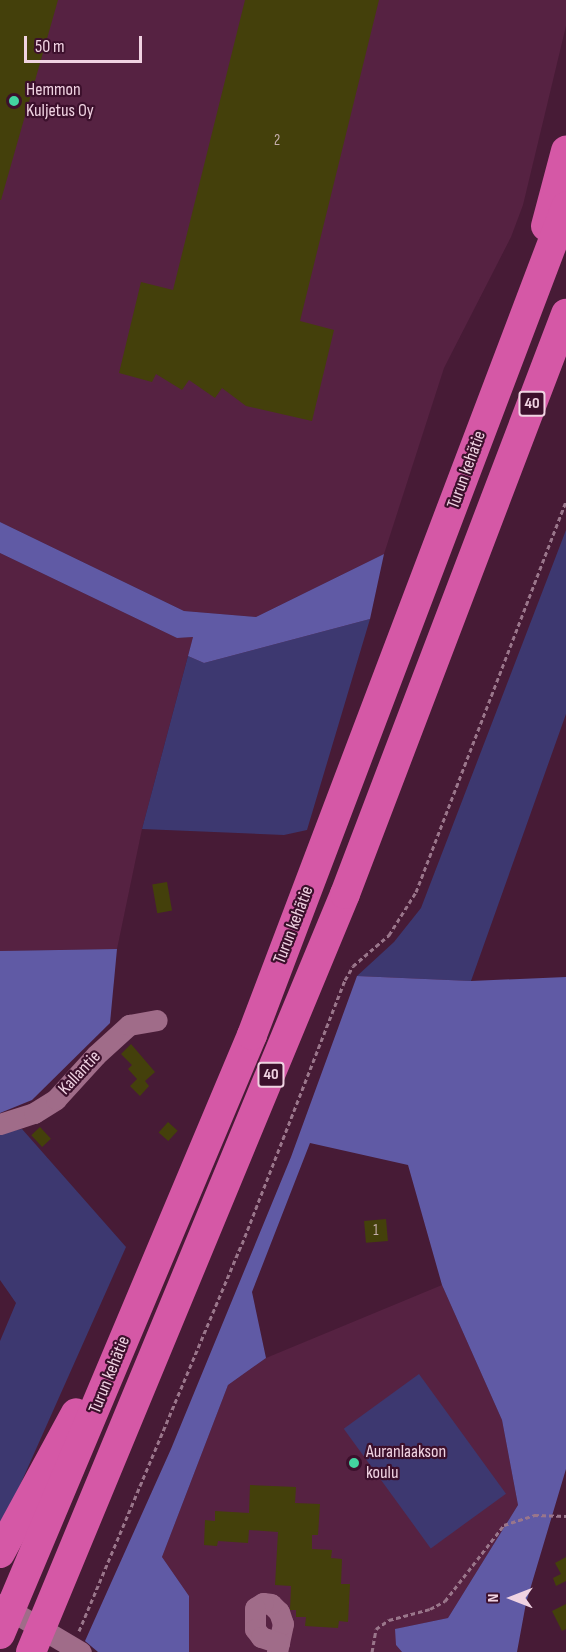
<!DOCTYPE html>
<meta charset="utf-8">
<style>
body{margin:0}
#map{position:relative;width:566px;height:1652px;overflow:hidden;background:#471b36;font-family:"Sofia Sans Condensed",sans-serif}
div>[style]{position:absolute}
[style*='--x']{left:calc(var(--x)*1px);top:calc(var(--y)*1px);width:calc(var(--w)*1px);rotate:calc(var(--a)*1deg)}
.built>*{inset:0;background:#562242}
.green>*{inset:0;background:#3d3870;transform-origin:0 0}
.forest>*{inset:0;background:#605aa5}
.building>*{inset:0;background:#44400b;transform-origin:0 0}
.path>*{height:3px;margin-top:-1.5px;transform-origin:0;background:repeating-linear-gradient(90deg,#9a768b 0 4.5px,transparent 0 7.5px)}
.minor>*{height:21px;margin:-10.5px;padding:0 10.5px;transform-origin:10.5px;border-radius:10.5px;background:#a06c89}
.highway>*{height:30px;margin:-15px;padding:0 15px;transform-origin:15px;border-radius:15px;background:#d558a6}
.dots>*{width:16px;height:16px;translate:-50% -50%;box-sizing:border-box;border:3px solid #3c102c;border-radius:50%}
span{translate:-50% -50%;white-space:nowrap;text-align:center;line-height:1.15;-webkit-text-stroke:4.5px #3c102c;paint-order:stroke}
.number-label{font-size:15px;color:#c5aeac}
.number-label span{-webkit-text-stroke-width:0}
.shield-label span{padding:2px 4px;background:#3c102c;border:2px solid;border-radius:4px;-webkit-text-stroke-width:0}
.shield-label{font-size:16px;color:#f0d3e2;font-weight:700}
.poi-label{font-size:18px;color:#f0d3e2}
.left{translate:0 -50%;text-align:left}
.street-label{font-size:18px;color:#f0d3e2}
.north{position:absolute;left:482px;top:1568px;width:60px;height:60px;-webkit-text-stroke:4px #3c102c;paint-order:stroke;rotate:270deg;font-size:16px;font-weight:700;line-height:24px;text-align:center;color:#f0d3e2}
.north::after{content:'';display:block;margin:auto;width:21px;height:27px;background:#f0d3e2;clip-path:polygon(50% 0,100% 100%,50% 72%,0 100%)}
.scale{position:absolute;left:24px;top:36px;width:118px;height:27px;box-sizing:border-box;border:3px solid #f0d3e2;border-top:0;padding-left:8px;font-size:18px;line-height:21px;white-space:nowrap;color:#f0d3e2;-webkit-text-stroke:4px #3c102c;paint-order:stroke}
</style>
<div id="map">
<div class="built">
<div style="clip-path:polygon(0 0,566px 0,566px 26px,523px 205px,511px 237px,444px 368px,384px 554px,256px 617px,184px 611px,0 522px)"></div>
<div style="clip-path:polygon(0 553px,177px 638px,193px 637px,142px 829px,117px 949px,0 951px)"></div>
<div style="clip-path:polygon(442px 1285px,502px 1420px,518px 1505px,448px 1618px,396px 1629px,396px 1645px,402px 1652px,189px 1652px,189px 1596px,162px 1557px,228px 1385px,266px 1358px)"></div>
</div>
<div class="green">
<div style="clip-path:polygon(566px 530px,566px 714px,471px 981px,357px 976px,394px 942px,421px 908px)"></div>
<div style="clip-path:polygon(370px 619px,307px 830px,284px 835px,142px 829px,188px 656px,204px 663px)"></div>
<div style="clip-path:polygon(22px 1129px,126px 1247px,0 1530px,0 1341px,16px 1303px,0 1280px,0 1133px)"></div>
<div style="left:419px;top:1374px;width:148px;height:93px;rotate:54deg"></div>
</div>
<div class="forest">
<div style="clip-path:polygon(0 522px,184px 611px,256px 617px,384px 554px,370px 619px,204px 663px,188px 656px,193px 637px,177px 638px,0 553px)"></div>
<div style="clip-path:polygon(117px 949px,110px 1023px,32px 1100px,0 1113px,0 951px)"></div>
<div style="clip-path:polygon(357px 976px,471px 981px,566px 977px,566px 1469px,526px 1603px,517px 1652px,402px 1652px,396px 1645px,395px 1629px,448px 1618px,518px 1505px,502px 1420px,442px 1285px,408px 1165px,310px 1143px,252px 1292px,266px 1358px,228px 1385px,162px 1557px,189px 1596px,189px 1652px,98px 1652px,85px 1641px,171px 1449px,291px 1157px)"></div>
</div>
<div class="building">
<div style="clip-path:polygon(0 0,58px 0,1px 200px,0 200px)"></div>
<div style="clip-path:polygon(245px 0,379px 0,300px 321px,334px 330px,312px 421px,246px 406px,222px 388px,215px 398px,189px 380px,182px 390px,156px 374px,152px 382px,119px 373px,141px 282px,173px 290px)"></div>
<div style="left:167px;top:882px;width:29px;height:15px;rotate:80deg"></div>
<div style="clip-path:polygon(131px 1044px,155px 1072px,145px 1081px,149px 1086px,140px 1096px,130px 1086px,137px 1079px,128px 1069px,132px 1065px,121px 1054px)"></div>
<div style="left:168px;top:1122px;width:13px;height:14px;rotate:42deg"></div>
<div style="left:40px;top:1127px;width:16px;height:12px;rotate:47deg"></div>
<div style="left:386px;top:1219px;width:22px;height:22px;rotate:85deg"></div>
<div style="clip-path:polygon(250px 1485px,296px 1487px,295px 1503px,320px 1504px,318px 1535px,312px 1535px,312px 1549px,332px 1550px,331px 1558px,342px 1559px,341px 1584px,350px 1584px,348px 1622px,339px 1621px,338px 1628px,305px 1626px,306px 1617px,296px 1617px,296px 1610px,290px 1610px,291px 1586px,275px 1585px,278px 1532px,249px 1530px,248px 1543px,218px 1541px,217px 1546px,204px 1545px,205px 1520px,215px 1521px,215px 1511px,249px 1513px)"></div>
<div style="clip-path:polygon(566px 1557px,566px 1581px,556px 1586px,553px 1578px,561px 1574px,555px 1563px)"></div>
<div style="clip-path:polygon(566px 1604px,566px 1629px,562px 1631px,552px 1611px)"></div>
</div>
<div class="path">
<div style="--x:79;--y:1631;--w:420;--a:-67.2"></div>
<div style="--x:242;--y:1244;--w:283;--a:-68.7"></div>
<div style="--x:345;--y:980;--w:16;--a:-60"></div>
<div style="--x:353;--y:966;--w:48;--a:-40.7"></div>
<div style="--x:389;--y:935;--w:51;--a:-57.9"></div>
<div style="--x:416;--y:892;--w:418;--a:-69"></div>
<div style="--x:372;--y:1652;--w:23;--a:-80"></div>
<div style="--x:376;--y:1629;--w:16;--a:-35"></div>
<div style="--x:389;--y:1620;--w:42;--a:-15"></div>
<div style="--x:430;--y:1609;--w:17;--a:-28"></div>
<div style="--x:445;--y:1601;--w:96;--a:-52.2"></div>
<div style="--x:504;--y:1525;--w:32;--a:-18"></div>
<div style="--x:534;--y:1515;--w:32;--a:2"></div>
</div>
<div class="minor">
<div style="--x:0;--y:1124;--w:36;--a:-18"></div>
<div style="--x:34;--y:1113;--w:26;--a:-32"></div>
<div style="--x:56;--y:1099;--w:59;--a:-47.7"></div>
<div style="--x:96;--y:1055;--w:45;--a:-42.3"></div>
<div style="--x:129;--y:1025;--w:28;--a:-10"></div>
<div style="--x:0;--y:1604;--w:94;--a:30.7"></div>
<div style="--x:277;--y:1652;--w:29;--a:-78"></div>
<div style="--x:283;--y:1624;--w:13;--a:-108"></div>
<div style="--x:279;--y:1612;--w:11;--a:-135"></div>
<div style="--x:271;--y:1604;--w:8;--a:-173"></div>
<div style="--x:263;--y:1603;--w:9;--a:148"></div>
<div style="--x:255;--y:1608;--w:21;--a:90"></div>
<div style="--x:255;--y:1629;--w:10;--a:53"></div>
<div style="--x:261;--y:1637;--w:19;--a:18"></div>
</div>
<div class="highway">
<div style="--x:546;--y:226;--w:78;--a:-75.1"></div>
<div style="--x:0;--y:1553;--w:159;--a:-61.5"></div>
<div style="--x:0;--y:1634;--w:650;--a:-67.18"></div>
<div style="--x:252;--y:1035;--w:886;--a:-69.23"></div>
<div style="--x:31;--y:1652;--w:820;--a:-67.5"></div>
<div style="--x:345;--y:894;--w:621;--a:-69.14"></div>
</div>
<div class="dots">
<div style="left:14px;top:101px;background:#43d4a0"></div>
<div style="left:354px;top:1463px;background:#43d4a0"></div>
</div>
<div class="number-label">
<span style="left:277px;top:141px">2</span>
<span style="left:376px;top:1231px">1</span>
</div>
<div class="shield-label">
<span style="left:532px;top:404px">40</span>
<span style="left:271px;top:1075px">40</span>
</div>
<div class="poi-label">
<span class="left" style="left:26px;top:101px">Hemmon<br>Kuljetus Oy</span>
<span class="left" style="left:366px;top:1463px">Auranlaakson<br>koulu</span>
</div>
<div class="street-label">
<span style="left:467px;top:470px;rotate:-70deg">Turun kehätie</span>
<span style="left:294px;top:925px;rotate:-69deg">Turun kehätie</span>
<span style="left:80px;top:1073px;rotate:-47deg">Kallantie</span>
<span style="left:110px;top:1375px;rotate:-68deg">Turun kehätie</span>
</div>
<div class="north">N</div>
<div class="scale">50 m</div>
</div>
